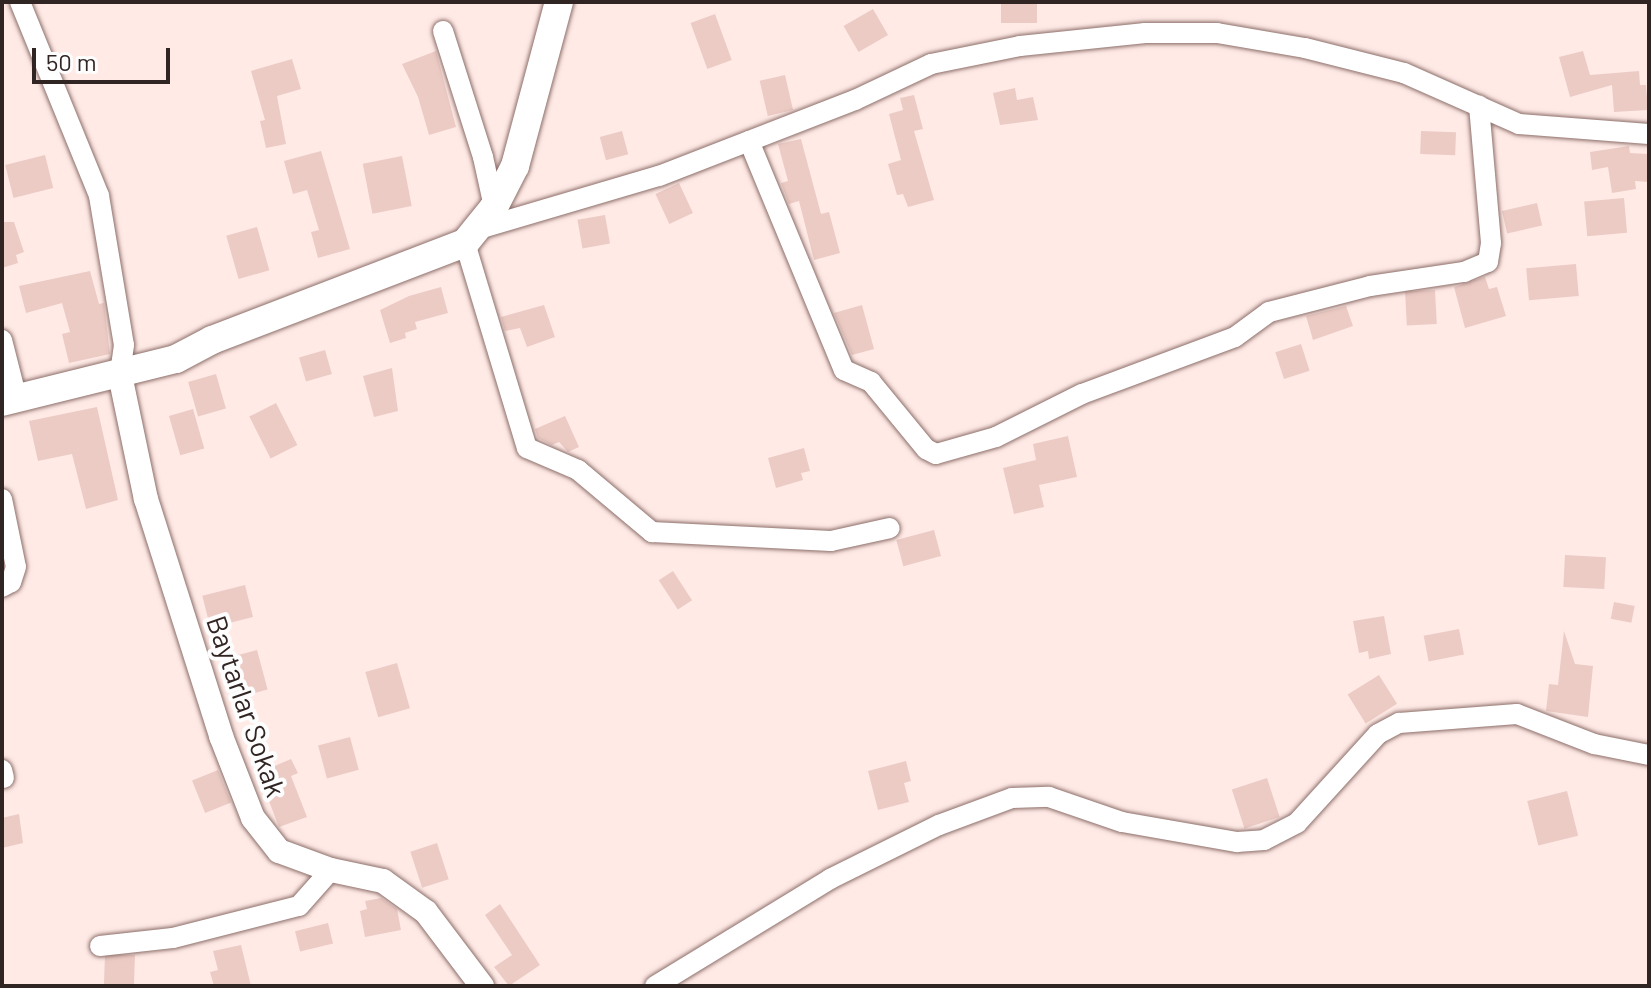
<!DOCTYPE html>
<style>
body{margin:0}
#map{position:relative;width:1651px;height:988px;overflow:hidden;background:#ffeae6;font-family:Barlow,sans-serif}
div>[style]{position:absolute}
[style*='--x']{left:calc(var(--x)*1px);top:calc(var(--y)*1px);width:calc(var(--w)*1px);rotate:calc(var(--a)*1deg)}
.building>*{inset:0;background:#eccbc5;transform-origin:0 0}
.roads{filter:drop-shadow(0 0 2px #8c6e69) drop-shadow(0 0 2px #8c6e69)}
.minor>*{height:20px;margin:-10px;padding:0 10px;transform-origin:10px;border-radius:10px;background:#fff}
.tertiary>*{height:24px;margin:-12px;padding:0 12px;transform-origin:12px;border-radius:12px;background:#fff}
.secondary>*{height:28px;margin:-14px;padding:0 14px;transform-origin:14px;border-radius:14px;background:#fff}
span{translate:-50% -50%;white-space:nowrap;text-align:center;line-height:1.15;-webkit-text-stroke:8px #fdfdfd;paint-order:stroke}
.street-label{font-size:28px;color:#312523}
.frame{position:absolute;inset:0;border:4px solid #312523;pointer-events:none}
.scale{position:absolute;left:32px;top:48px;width:138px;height:36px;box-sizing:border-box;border:4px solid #312523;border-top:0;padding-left:10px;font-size:24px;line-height:28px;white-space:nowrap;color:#312523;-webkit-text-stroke:6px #fdfdfd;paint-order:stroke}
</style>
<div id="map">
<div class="building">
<div style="left:1001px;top:2px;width:36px;height:21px"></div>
<div style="left:873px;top:9px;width:30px;height:34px;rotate:60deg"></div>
<div style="left:715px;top:14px;width:49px;height:26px;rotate:70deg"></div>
<div style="clip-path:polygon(436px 51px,456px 127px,429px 135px,418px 97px,402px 64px)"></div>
<div style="clip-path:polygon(1583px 51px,1590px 75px,1639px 71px,1640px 85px,1646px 85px,1648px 110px,1614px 112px,1612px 85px,1570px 97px,1559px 57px)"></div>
<div style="clip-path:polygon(292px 59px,301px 89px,277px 96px,286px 144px,266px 148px,260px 121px,265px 120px,251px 71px)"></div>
<div style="left:785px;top:75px;width:36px;height:26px;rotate:77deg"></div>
<div style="clip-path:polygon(1015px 88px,1017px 100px,1033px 97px,1038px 120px,1000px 125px,993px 93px)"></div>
<div style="clip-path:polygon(914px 95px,923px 129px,914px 131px,934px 200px,908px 207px,903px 194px,897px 195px,888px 164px,901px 160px,889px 114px,903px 110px,900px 98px)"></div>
<div style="left:622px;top:131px;width:24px;height:23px;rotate:75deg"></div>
<div style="left:1421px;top:131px;width:35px;height:23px;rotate:2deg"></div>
<div style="clip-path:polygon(801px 139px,821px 214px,829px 212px,840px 253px,814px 260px,799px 201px,789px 204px,781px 183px,788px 181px,778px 144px)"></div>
<div style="clip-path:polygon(1629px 146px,1630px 153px,1649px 154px,1649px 182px,1635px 181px,1636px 189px,1612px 193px,1608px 167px,1592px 170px,1590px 152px)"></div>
<div style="clip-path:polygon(321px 151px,350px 249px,318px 258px,311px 232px,319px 230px,307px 190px,293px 194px,284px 161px)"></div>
<div style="left:45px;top:155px;width:34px;height:41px;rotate:76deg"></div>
<div style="left:402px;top:156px;width:51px;height:40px;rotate:79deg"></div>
<div style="left:679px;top:183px;width:33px;height:26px;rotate:65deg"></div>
<div style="left:1624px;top:198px;width:35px;height:40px;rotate:85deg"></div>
<div style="left:1537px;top:203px;width:23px;height:36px;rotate:77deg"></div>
<div style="left:605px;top:215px;width:29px;height:28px;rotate:80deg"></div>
<div style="clip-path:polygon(2px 222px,14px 222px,24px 252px,16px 255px,18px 263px,2px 268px)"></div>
<div style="left:257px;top:227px;width:45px;height:32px;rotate:74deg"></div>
<div style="left:1576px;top:264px;width:32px;height:50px;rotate:85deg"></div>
<div style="clip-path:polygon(90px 271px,99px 304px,104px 303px,110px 354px,69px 363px,62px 334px,70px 332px,62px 303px,26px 313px,19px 286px)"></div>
<div style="clip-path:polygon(1485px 277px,1489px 289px,1497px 287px,1506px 316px,1465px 328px,1454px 287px)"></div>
<div style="clip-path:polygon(441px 287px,448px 313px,415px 322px,417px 329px,405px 333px,406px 338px,390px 343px,380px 310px,409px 296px)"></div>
<div style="left:1435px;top:290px;width:34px;height:30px;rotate:87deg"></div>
<div style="clip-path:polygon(544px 305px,555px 337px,527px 347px,520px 328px,505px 331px,501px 317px)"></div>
<div style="clip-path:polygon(862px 305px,874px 349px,852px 355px,834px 313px)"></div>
<div style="clip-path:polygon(1346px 306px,1353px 326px,1313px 340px,1306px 316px)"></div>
<div style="left:1301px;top:344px;width:28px;height:27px;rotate:72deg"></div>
<div style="left:325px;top:350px;width:25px;height:27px;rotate:74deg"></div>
<div style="clip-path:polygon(392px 368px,398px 411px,374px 417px,363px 376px)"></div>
<div style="left:216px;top:374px;width:36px;height:29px;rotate:74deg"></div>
<div style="left:276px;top:403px;width:47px;height:30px;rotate:63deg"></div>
<div style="clip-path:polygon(97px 407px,118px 500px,86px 509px,72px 454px,38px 461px,29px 421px)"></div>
<div style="left:193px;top:409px;width:41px;height:25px;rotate:74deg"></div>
<div style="clip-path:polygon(565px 416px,579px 447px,568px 452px,559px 442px,552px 445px,538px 438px,535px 429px)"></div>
<div style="clip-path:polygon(1068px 436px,1077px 477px,1039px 485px,1044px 507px,1014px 514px,1003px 468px,1036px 460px,1033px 444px)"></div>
<div style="clip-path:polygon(804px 448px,810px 471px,801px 473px,803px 480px,776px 488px,768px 458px)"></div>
<div style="left:934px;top:530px;width:27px;height:39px;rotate:75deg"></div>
<div style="left:1565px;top:555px;width:41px;height:32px;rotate:3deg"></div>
<div style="left:673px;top:571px;width:35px;height:17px;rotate:57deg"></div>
<div style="left:245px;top:585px;width:33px;height:44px;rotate:76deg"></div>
<div style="left:1614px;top:602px;width:21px;height:17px;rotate:11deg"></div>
<div style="clip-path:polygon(1384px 616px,1391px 654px,1369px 659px,1368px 651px,1359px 653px,1353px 621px)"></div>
<div style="left:1459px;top:629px;width:26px;height:36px;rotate:79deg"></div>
<div style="clip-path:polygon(1564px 631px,1575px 664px,1593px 666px,1588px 717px,1546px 711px,1549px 684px,1558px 685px)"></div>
<div style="left:257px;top:650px;width:41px;height:36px;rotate:75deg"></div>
<div style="left:397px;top:663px;width:47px;height:33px;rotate:74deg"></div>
<div style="left:1379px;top:675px;width:34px;height:37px;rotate:58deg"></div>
<div style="left:350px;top:737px;width:34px;height:33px;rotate:75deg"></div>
<div style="clip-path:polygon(291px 759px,298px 773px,291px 776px,307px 817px,279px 827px,258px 773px)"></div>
<div style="clip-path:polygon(906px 761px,911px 781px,904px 783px,909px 802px,878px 810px,868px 771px)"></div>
<div style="left:218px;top:770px;width:35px;height:28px;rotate:68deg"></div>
<div style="left:1267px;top:778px;width:41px;height:37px;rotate:72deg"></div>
<div style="left:1567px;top:791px;width:46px;height:41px;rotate:76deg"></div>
<div style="clip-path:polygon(19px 814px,23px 843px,2px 848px,2px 818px)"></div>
<div style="left:437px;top:843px;width:38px;height:28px;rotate:72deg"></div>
<div style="clip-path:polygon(381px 898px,397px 909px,401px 930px,365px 937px,360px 911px,367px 909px,365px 901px)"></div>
<div style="clip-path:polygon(500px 904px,540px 965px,509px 986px,494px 967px,512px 955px,485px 915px)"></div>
<div style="left:328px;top:923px;width:21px;height:34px;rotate:76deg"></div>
<div style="clip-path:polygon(241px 945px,251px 986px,214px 986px,210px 972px,218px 970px,213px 951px)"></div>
<div style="left:135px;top:955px;width:31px;height:30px;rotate:92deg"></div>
</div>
<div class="roads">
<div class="minor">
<div style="--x:20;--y:2;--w:209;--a:67.8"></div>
<div style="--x:99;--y:196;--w:151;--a:80.5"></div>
<div style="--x:124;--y:345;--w:30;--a:98"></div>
<div style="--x:443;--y:31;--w:132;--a:72.4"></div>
<div style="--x:483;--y:157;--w:51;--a:77.6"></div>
<div style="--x:749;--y:141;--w:248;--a:67.5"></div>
<div style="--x:844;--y:370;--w:30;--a:24"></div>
<div style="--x:871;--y:382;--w:87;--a:50.6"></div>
<div style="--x:926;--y:449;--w:11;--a:27"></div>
<div style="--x:936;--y:454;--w:62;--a:-15.8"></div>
<div style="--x:996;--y:437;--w:96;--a:-26.6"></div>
<div style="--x:1082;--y:394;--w:163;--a:-20.4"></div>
<div style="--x:1235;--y:337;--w:42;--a:-36.3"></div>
<div style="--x:1269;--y:312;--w:104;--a:-14.4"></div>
<div style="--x:1370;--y:286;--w:95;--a:-8.5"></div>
<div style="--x:1464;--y:272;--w:26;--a:-23"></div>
<div style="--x:1488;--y:262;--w:19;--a:-81"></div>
<div style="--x:1491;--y:243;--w:138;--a:-95"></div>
<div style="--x:475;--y:230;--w:192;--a:-16.4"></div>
<div style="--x:659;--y:176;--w:210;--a:-21.2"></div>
<div style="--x:855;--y:100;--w:84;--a:-25.3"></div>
<div style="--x:931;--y:64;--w:91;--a:-11.4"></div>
<div style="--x:1020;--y:46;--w:126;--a:-5.9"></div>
<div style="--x:1145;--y:33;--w:72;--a:0"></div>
<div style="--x:1217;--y:33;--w:89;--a:9.7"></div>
<div style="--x:1305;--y:48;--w:102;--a:14.2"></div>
<div style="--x:1404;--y:73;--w:126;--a:23.9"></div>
<div style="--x:1519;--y:124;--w:130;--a:4.4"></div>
<div style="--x:465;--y:243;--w:214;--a:73.2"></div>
<div style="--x:527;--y:448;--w:56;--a:23.3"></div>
<div style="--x:578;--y:470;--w:97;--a:40"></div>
<div style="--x:652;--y:532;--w:179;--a:2.9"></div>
<div style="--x:831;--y:541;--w:60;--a:-12.4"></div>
<div style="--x:2;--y:340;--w:61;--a:75.7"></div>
<div style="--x:2;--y:499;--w:69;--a:78.4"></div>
<div style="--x:16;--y:567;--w:16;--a:108"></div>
<div style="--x:11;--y:582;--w:10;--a:151"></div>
<div style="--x:2;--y:770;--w:8;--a:76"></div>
<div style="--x:100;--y:946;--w:73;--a:-6.3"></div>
<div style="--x:173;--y:938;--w:130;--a:-14.3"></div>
<div style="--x:299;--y:906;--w:48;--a:-48.4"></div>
<div style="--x:655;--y:986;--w:205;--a:-31.4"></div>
<div style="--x:830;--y:879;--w:122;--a:-26.4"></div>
<div style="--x:939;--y:825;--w:78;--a:-20.3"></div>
<div style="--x:1012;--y:798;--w:37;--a:-2"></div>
<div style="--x:1049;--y:797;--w:77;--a:18.9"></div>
<div style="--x:1122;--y:822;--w:117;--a:9.9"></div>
<div style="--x:1237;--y:842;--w:27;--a:-4"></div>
<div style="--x:1264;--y:840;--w:37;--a:-27"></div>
<div style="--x:1297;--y:823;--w:120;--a:-47.7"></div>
<div style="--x:1378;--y:734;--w:24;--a:-28"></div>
<div style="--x:1399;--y:723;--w:118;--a:-4.4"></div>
<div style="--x:1517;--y:714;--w:83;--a:21.3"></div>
<div style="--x:1594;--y:744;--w:56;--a:11.3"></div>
</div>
<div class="tertiary">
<div style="--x:120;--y:375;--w:127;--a:78.2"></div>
<div style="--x:146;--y:499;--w:249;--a:72.4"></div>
<div style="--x:221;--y:736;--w:88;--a:68.7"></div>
<div style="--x:253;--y:818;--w:42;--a:51.8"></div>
<div style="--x:279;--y:851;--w:55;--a:20.1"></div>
<div style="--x:331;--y:870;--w:53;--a:11.9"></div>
<div style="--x:383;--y:881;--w:53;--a:35.8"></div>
<div style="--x:426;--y:912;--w:93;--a:52.9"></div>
</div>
<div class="secondary">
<div style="--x:2;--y:402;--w:179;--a:-13.9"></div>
<div style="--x:176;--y:359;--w:41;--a:-27.8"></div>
<div style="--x:212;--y:340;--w:271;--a:-21"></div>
<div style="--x:465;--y:243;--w:46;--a:-51.1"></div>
<div style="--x:494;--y:207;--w:46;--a:-62.9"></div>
<div style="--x:515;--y:166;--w:170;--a:-75"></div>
</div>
</div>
<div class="street-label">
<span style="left:247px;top:706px;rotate:71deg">Baytarlar Sokak</span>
</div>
<div class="frame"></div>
<div class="scale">50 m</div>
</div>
